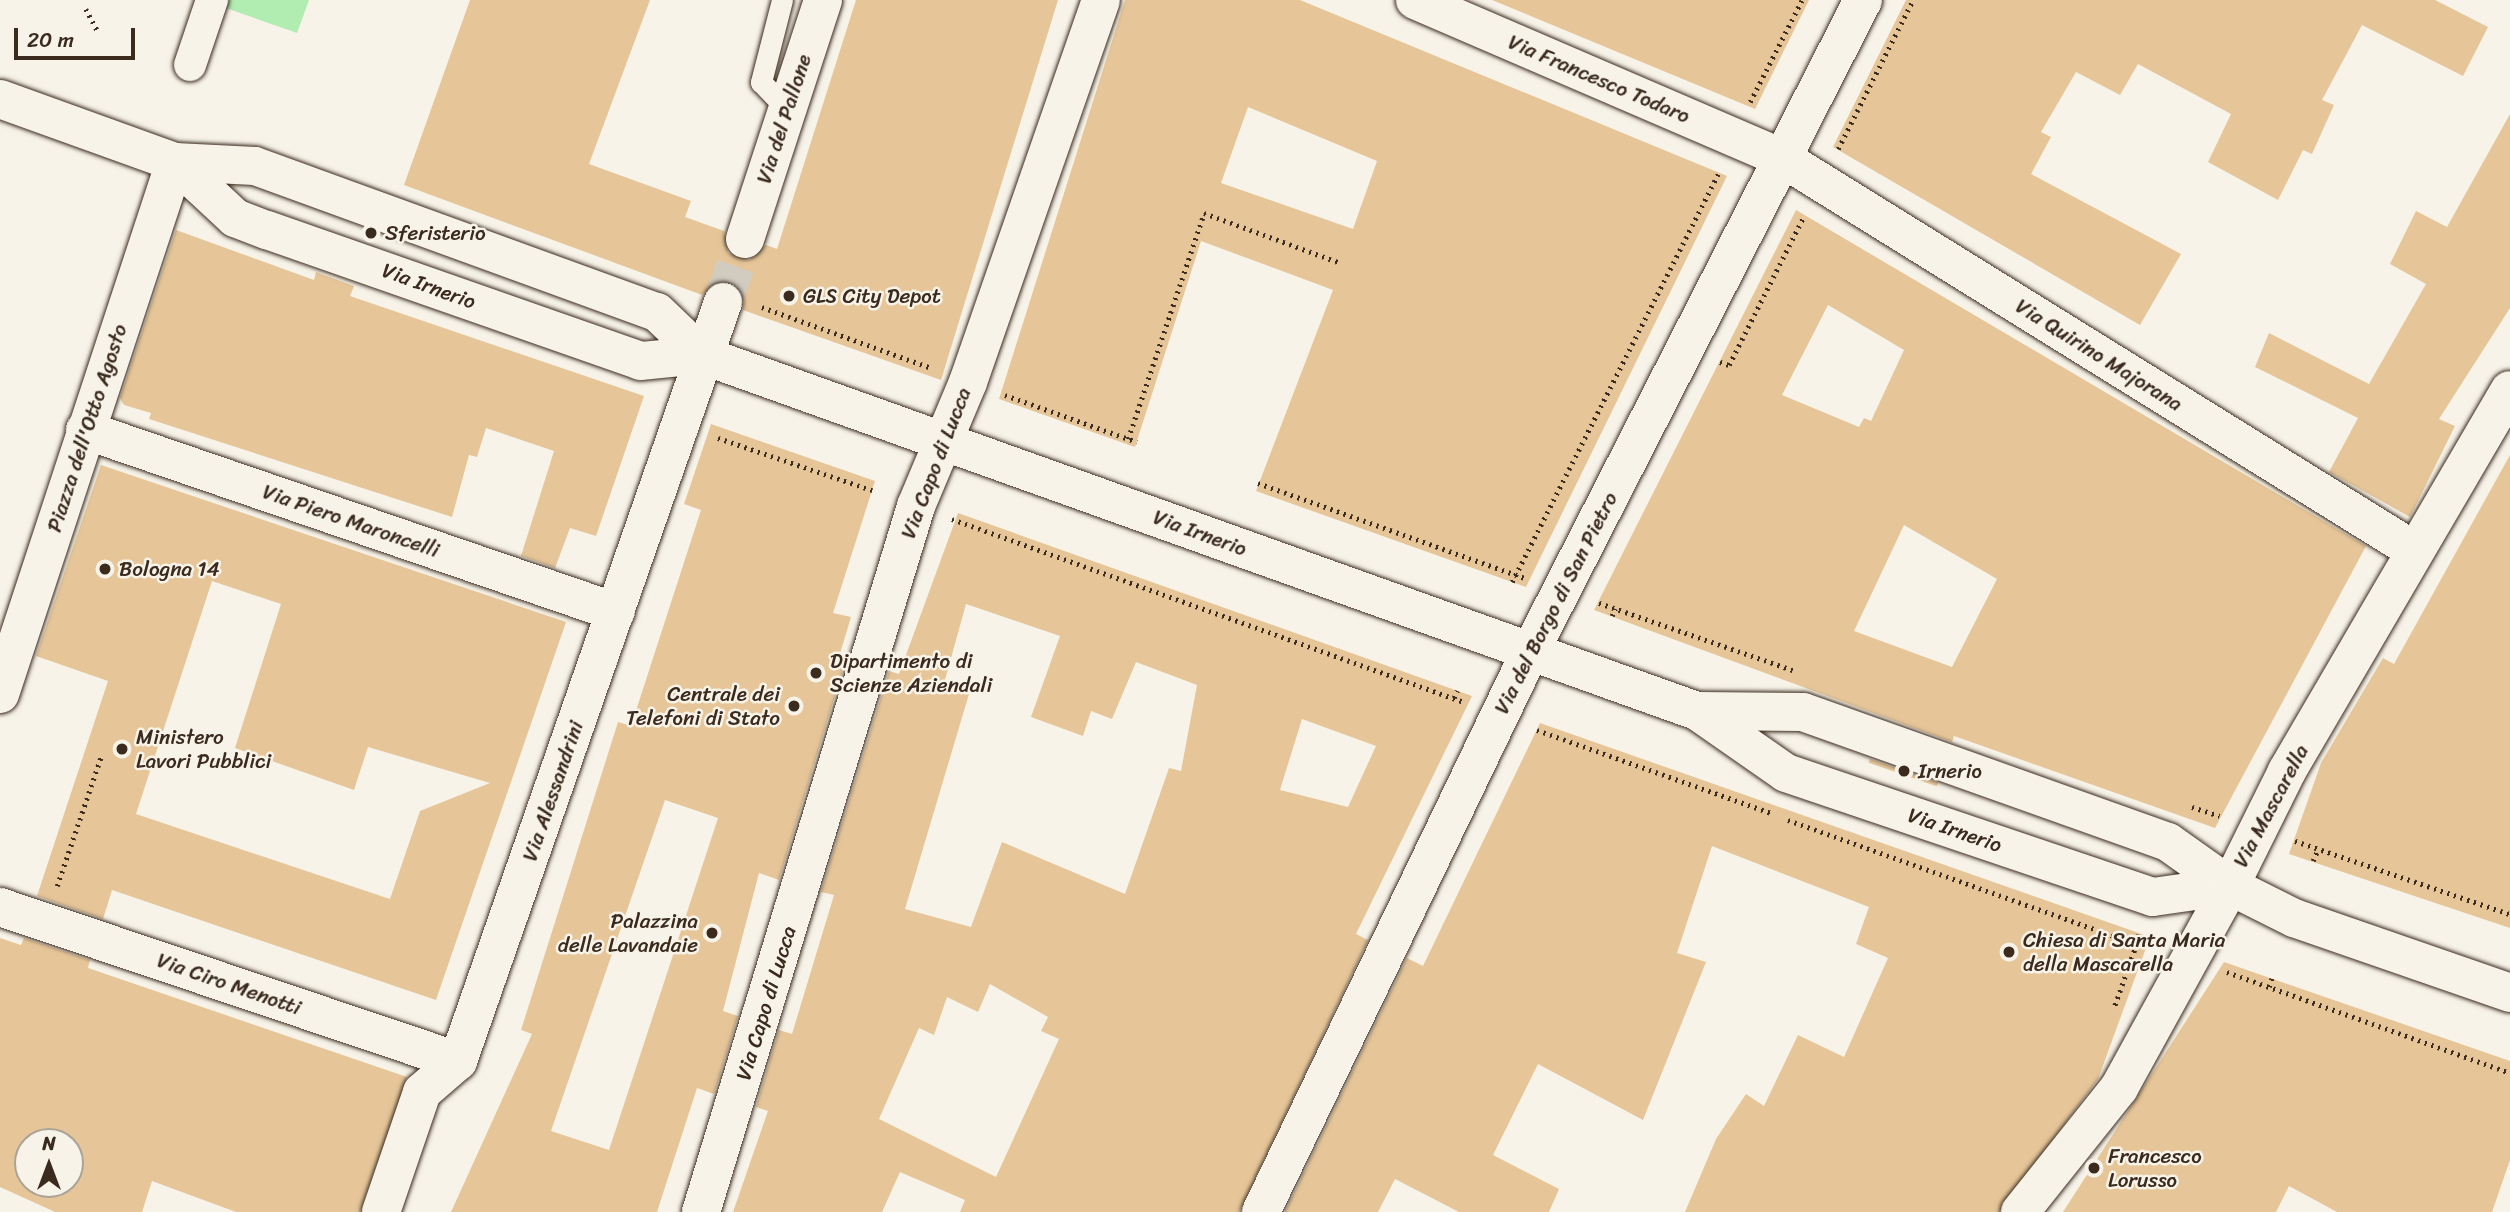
<!DOCTYPE html>
<style>
body{margin:0}
#map{position:relative;width:2510px;height:1212px;overflow:hidden;background:#f7f3e8;font-family:Sriracha,sans-serif}
div>[style]{position:absolute}
[style*='--x']{left:calc(var(--x)*1px);top:calc(var(--y)*1px);width:calc(var(--w)*1px);rotate:calc(var(--a)*1deg)}
.green>*{inset:0;background:#b1ecb1}
.building>*{inset:0;background:#e6c699;transform-origin:0 0}
.minor-tunnel>*{height:38px;margin-top:-19px;transform-origin:0;background:repeating-linear-gradient(90deg,#d1cbc0 0 38px,transparent 0 57px)}
.path>*{height:4.5px;margin-top:-2.25px;transform-origin:0;background:repeating-linear-gradient(90deg,#3b2a1e 0 2px,transparent 0 7px)}
.roads{filter:drop-shadow(0 0 2px #3b2a1e) drop-shadow(0 0 2px #3b2a1e)}
.service>*{height:21px;margin:-10.5px;padding:0 10.5px;transform-origin:10.5px;border-radius:10.5px;background:#f7f3e8}
.pedestrian>*{height:32px;margin:-16px;padding:0 16px;transform-origin:16px;border-radius:16px;background:#f7f3e8}
.minor>*{height:38px;margin:-19px;padding:0 19px;transform-origin:19px;border-radius:19px;background:#f7f3e8}
.tertiary>*{height:38px;margin:-19px;padding:0 19px;transform-origin:19px;border-radius:19px;background:#f7f3e8}
.dots>*{width:19px;height:19px;translate:-50% -50%;box-sizing:border-box;border:4px solid #f7f3e8;border-radius:50%}
span{translate:-50% -50%;white-space:nowrap;text-align:center;line-height:1.15;-webkit-text-stroke:5px #f7f3e8;paint-order:stroke}
.street-label{font-size:21px;color:#3b2a1e}
.poi-label{font-size:21px;color:#3b2a1e}
.left{translate:0 -50%;text-align:left}
.right{translate:-100% -50%;text-align:right}
.north{position:absolute;left:14px;top:1128px;width:70px;height:70px;box-sizing:border-box;background:#f7f3e8;border:2px solid #aca397;border-radius:50%;rotate:0deg;font-size:19px;font-weight:700;line-height:28px;text-align:center;color:#3b2a1e}
.north::after{content:'';display:block;margin:auto;width:24px;height:32px;background:#3b2a1e;clip-path:polygon(50% 0,100% 100%,50% 72%,0 100%)}
.scale{position:absolute;left:14px;top:28px;width:121px;height:32px;box-sizing:border-box;border:4px solid #3b2a1e;border-top:0;padding-left:9px;font-size:21px;line-height:24px;white-space:nowrap;color:#3b2a1e;-webkit-text-stroke:5px #f7f3e8;paint-order:stroke}
</style>
<div id="map">
<div class="green">
<div style="clip-path:polygon(203px 0,309px 0,297px 33px)"></div>
</div>
<div class="building">
<div style="clip-path:polygon(470px 0,650px 0,589px 164px,691px 201px,685px 217px,724px 231px,728px 253px,749px 260px,766px 245px,777px 249px,856px 0,1058px 0,941px 380px,743px 310px,744px 297px,731px 282px,718px 281px,702px 295px,404px 185px)"></div>
<div style="clip-path:polygon(evenodd,1125px 0,1300px 0,1727px 176px,1526px 587px,1256px 491px,1333px 290px,1201px 241px,1135px 447px,999px 399px,1125px 0,1248px 107px,1377px 161px,1353px 229px,1221px 183px,1248px 107px)"></div>
<div style="clip-path:polygon(1492px 0,1809px 0,1755px 109px)"></div>
<div style="clip-path:polygon(1906px 0,2435px 0,2488px 27px,2463px 76px,2362px 25px,2322px 100px,2334px 105px,2312px 154px,2303px 150px,2278px 200px,2208px 162px,2231px 114px,2138px 64px,2120px 95px,2076px 72px,2041px 132px,2051px 137px,2031px 174px,2181px 254px,2140px 325px,1833px 147px)"></div>
<div style="clip-path:polygon(2510px 114px,2510px 308px,2439px 419px,2455px 426px,2410px 517px,2329px 472px,2358px 418px,2255px 367px,2269px 333px,2369px 384px,2426px 284px,2390px 264px,2416px 211px,2447px 227px)"></div>
<div style="clip-path:polygon(evenodd,1796px 210px,2366px 546px,2215px 828px,1954px 736px,1952px 742px,1594px 610px,1796px 210px,1828px 305px,1904px 350px,1871px 421px,1864px 418px,1859px 427px,1782px 395px,1828px 305px,1796px 210px,1904px 525px,1997px 579px,1952px 667px,1854px 631px,1904px 525px)"></div>
<div style="clip-path:polygon(176px 230px,314px 280px,316px 272px,354px 286px,350px 296px,644px 396px,596px 536px,570px 528px,555px 568px,521px 556px,554px 451px,486px 428px,477px 457px,469px 455px,452px 517px,149px 419px,151px 413px,124px 405px,120px 398px)"></div>
<div style="clip-path:polygon(evenodd,711px 424px,875px 481px,833px 613px,851px 617px,839px 657px,846px 659px,779px 880px,759px 873px,723px 1011px,738px 1016px,714px 1094px,697px 1088px,657px 1212px,451px 1212px,532px 1034px,521px 1030px,618px 722px,631px 726px,701px 510px,684px 504px,711px 424px,665px 800px,718px 818px,609px 1150px,551px 1131px,665px 800px)"></div>
<div style="clip-path:polygon(2510px 455px,2510px 928px,2289px 854px,2321px 763px,2383px 658px,2394px 664px)"></div>
<div style="clip-path:polygon(evenodd,101px 465px,566px 622px,436px 1000px,112px 890px,103px 919px,37px 896px,108px 681px,36px 656px,101px 465px,212px 581px,281px 604px,235px 748px,354px 790px,368px 747px,490px 783px,420px 811px,390px 899px,136px 814px,212px 581px)"></div>
<div style="clip-path:polygon(evenodd,958px 513px,1472px 696px,1356px 934px,1368px 940px,1239px 1212px,960px 1212px,965px 1200px,900px 1172px,882px 1212px,733px 1212px,768px 1111px,756px 1107px,779px 1030px,792px 1034px,834px 895px,821px 892px,889px 671px,899px 674px,958px 513px,966px 604px,1060px 636px,1031px 717px,1083px 736px,1091px 711px,1112px 719px,1136px 662px,1197px 685px,1181px 771px,1169px 768px,1125px 894px,1002px 842px,971px 927px,905px 909px,969px 694px,943px 687px,966px 604px,958px 513px,1302px 719px,1376px 746px,1348px 807px,1280px 790px,1302px 719px,958px 513px,990px 984px,1048px 1017px,1041px 1031px,1059px 1039px,996px 1177px,879px 1119px,919px 1028px,934px 1035px,947px 997px,978px 1012px,990px 984px)"></div>
<div style="clip-path:polygon(1540px 723px,2150px 937px,2098px 1079px,1999px 1212px,1685px 1212px,1716px 1139px,1746px 1094px,1764px 1106px,1798px 1035px,1844px 1057px,1888px 958px,1856px 944px,1869px 907px,1712px 846px,1677px 953px,1706px 962px,1643px 1120px,1538px 1064px,1493px 1155px,1559px 1189px,1549px 1212px,1459px 1212px,1395px 1179px,1378px 1212px,1285px 1212px,1407px 958px,1423px 966px)"></div>
<div style="left:1870px;top:759px;width:72px;height:4px;rotate:19deg"></div>
<div style="clip-path:polygon(evenodd,0 938px,21px 945px,24px 938px,90px 960px,88px 968px,407px 1077px,360px 1212px,236px 1212px,152px 1181px,142px 1212px,55px 1212px,0 1187px,0 938px,28px 1142px,70px 1142px,70px 1184px,28px 1184px,28px 1142px)"></div>
<div style="clip-path:polygon(2224px 962px,2510px 1061px,2510px 1160px,2492px 1212px,2337px 1212px,2289px 1186px,2276px 1212px,2063px 1212px)"></div>
</div>
<div class="minor-tunnel">
<div style="--x:723;--y:302;--w:67;--a:-70.8"></div>
</div>
<div class="path">
<div style="--x:86;--y:9;--w:27;--a:62"></div>
<div style="--x:1750;--y:102;--w:114;--a:-63"></div>
<div style="--x:1838;--y:149;--w:167;--a:-63.3"></div>
<div style="--x:762;--y:307;--w:180;--a:19.8"></div>
<div style="--x:1720;--y:362;--w:9;--a:18"></div>
<div style="--x:1729;--y:365;--w:167;--a:-63.3"></div>
<div style="--x:1005;--y:395;--w:140;--a:19.6"></div>
<div style="--x:718;--y:438;--w:163;--a:18.7"></div>
<div style="--x:1128;--y:439;--w:238;--a:-71.4"></div>
<div style="--x:1204;--y:213;--w:143;--a:20.1"></div>
<div style="--x:1258;--y:483;--w:283;--a:19.6"></div>
<div style="--x:952;--y:519;--w:544;--a:19.67"></div>
<div style="--x:1512;--y:582;--w:457;--a:-63.2"></div>
<div style="--x:1599;--y:603;--w:205;--a:19.1"></div>
<div style="--x:1612;--y:616;--w:8;--a:-67"></div>
<div style="--x:1454;--y:698;--w:8;--a:-67"></div>
<div style="--x:1537;--y:730;--w:251;--a:19.5"></div>
<div style="--x:2192;--y:807;--w:29;--a:18"></div>
<div style="--x:1788;--y:820;--w:370;--a:19.6"></div>
<div style="--x:2137;--y:944;--w:66;--a:109.5"></div>
<div style="--x:2295;--y:841;--w:227;--a:18.8"></div>
<div style="--x:2313;--y:861;--w:13;--a:-67"></div>
<div style="--x:57;--y:886;--w:136;--a:-71.2"></div>
<div style="--x:2139;--y:934;--w:10;--a:101"></div>
<div style="--x:2137;--y:944;--w:10;--a:11"></div>
<div style="--x:2227;--y:972;--w:300;--a:19.6"></div>
<div style="--x:2269;--y:987;--w:9;--a:-72"></div>
</div>
<div class="roads">
<div class="service">
<div style="--x:782;--y:0;--w:85;--a:104.4"></div>
<div style="--x:761;--y:82;--w:37;--a:46"></div>
</div>
<div class="pedestrian">
<div style="--x:190;--y:65;--w:69;--a:-71.3"></div>
</div>
<div class="minor">
<div style="--x:1415;--y:0;--w:400;--a:23.3"></div>
<div style="--x:1782;--y:158;--w:745;--a:31.83"></div>
<div style="--x:745;--y:239;--w:251;--a:-71.9"></div>
<div style="--x:85;--y:430;--w:561;--a:18.92"></div>
<div style="--x:0;--y:694;--w:560;--a:-71.79"></div>
<div style="--x:0;--y:907;--w:483;--a:18.6"></div>
<div style="--x:381;--y:1212;--w:127;--a:-71.1"></div>
<div style="--x:422;--y:1092;--w:48;--a:-40.7"></div>
<div style="--x:458;--y:1061;--w:804;--a:-70.75"></div>
<div style="--x:701;--y:1212;--w:738;--a:-73.06"></div>
<div style="--x:916;--y:506;--w:134;--a:-67.2"></div>
<div style="--x:968;--y:382;--w:404;--a:-70.8"></div>
<div style="--x:1261;--y:1212;--w:621;--a:-64.34"></div>
<div style="--x:2020;--y:1212;--w:159;--a:-51.4"></div>
<div style="--x:2119;--y:1088;--w:230;--a:-61.2"></div>
</div>
<div class="tertiary">
<div style="--x:0;--y:99;--w:186;--a:19.8"></div>
<div style="--x:175;--y:162;--w:80;--a:2.9"></div>
<div style="--x:255;--y:166;--w:428;--a:20"></div>
<div style="--x:657;--y:312;--w:62;--a:43.7"></div>
<div style="--x:702;--y:355;--w:1057;--a:19.69"></div>
<div style="--x:1697;--y:711;--w:108;--a:34.9"></div>
<div style="--x:1786;--y:773;--w:387;--a:18.7"></div>
<div style="--x:2153;--y:897;--w:78;--a:-8.1"></div>
<div style="--x:175;--y:162;--w:82;--a:43"></div>
<div style="--x:235;--y:218;--w:34;--a:21"></div>
<div style="--x:267;--y:230;--w:396;--a:19.3"></div>
<div style="--x:641;--y:361;--w:61;--a:-5.6"></div>
<div style="--x:1530;--y:652;--w:732;--a:-62.94"></div>
<div style="--x:1697;--y:711;--w:106;--a:0.5"></div>
<div style="--x:1803;--y:712;--w:387;--a:19.6"></div>
<div style="--x:2168;--y:842;--w:76;--a:35.4"></div>
<div style="--x:2230;--y:886;--w:72;--a:26.6"></div>
<div style="--x:2294;--y:918;--w:229;--a:19.1"></div>
<div style="--x:2230;--y:886;--w:128;--a:-63.6"></div>
<div style="--x:2287;--y:771;--w:441;--a:-59.7"></div>
</div>
</div>
<div class="dots">
<div style="left:371px;top:233px;background:#3b2a1e"></div>
<div style="left:789px;top:296px;background:#3b2a1e"></div>
<div style="left:105px;top:569px;background:#3b2a1e"></div>
<div style="left:816px;top:673px;background:#3b2a1e"></div>
<div style="left:794px;top:706px;background:#3b2a1e"></div>
<div style="left:122px;top:749px;background:#3b2a1e"></div>
<div style="left:1904px;top:771px;background:#3b2a1e"></div>
<div style="left:712px;top:933px;background:#3b2a1e"></div>
<div style="left:2009px;top:952px;background:#3b2a1e"></div>
<div style="left:2094px;top:1168px;background:#3b2a1e"></div>
</div>
<div class="street-label">
<span style="left:1599px;top:79px;rotate:23deg">Via Francesco Todaro</span>
<span style="left:784px;top:119px;rotate:-72deg">Via del Pallone</span>
<span style="left:429px;top:286px;rotate:20deg">Via Irnerio</span>
<span style="left:2099px;top:355px;rotate:32deg">Via Quirino Majorana</span>
<span style="left:87px;top:428px;rotate:-72deg">Piazza dell'Otto Agosto</span>
<span style="left:936px;top:463px;rotate:-69deg">Via Capo di Lucca</span>
<span style="left:351px;top:521px;rotate:19deg">Via Piero Maroncelli</span>
<span style="left:1200px;top:533px;rotate:20deg">Via Irnerio</span>
<span style="left:1556px;top:603px;rotate:-63deg">Via del Borgo di San Pietro</span>
<span style="left:553px;top:791px;rotate:-71deg">Via Alessandrini</span>
<span style="left:2271px;top:806px;rotate:-62deg">Via Mascarella</span>
<span style="left:1955px;top:830px;rotate:19deg">Via Irnerio</span>
<span style="left:229px;top:984px;rotate:19deg">Via Ciro Menotti</span>
<span style="left:766px;top:1003px;rotate:-73deg">Via Capo di Lucca</span>
</div>
<div class="poi-label">
<span class="left" style="left:385px;top:233px">Sferisterio</span>
<span class="left" style="left:803px;top:296px">GLS City Depot</span>
<span class="left" style="left:119px;top:569px">Bologna 14</span>
<span class="left" style="left:830px;top:673px">Dipartimento di<br>Scienze Aziendali</span>
<span class="right" style="left:780px;top:706px">Centrale dei<br>Telefoni di Stato</span>
<span class="left" style="left:136px;top:749px">Ministero<br>Lavori Pubblici</span>
<span class="left" style="left:1918px;top:771px">Irnerio</span>
<span class="right" style="left:698px;top:933px">Palazzina<br>delle Lavandaie</span>
<span class="left" style="left:2023px;top:952px">Chiesa di Santa Maria<br>della Mascarella</span>
<span class="left" style="left:2108px;top:1168px">Francesco<br>Lorusso</span>
</div>
<div class="north">N</div>
<div class="scale">20 m</div>
</div>
